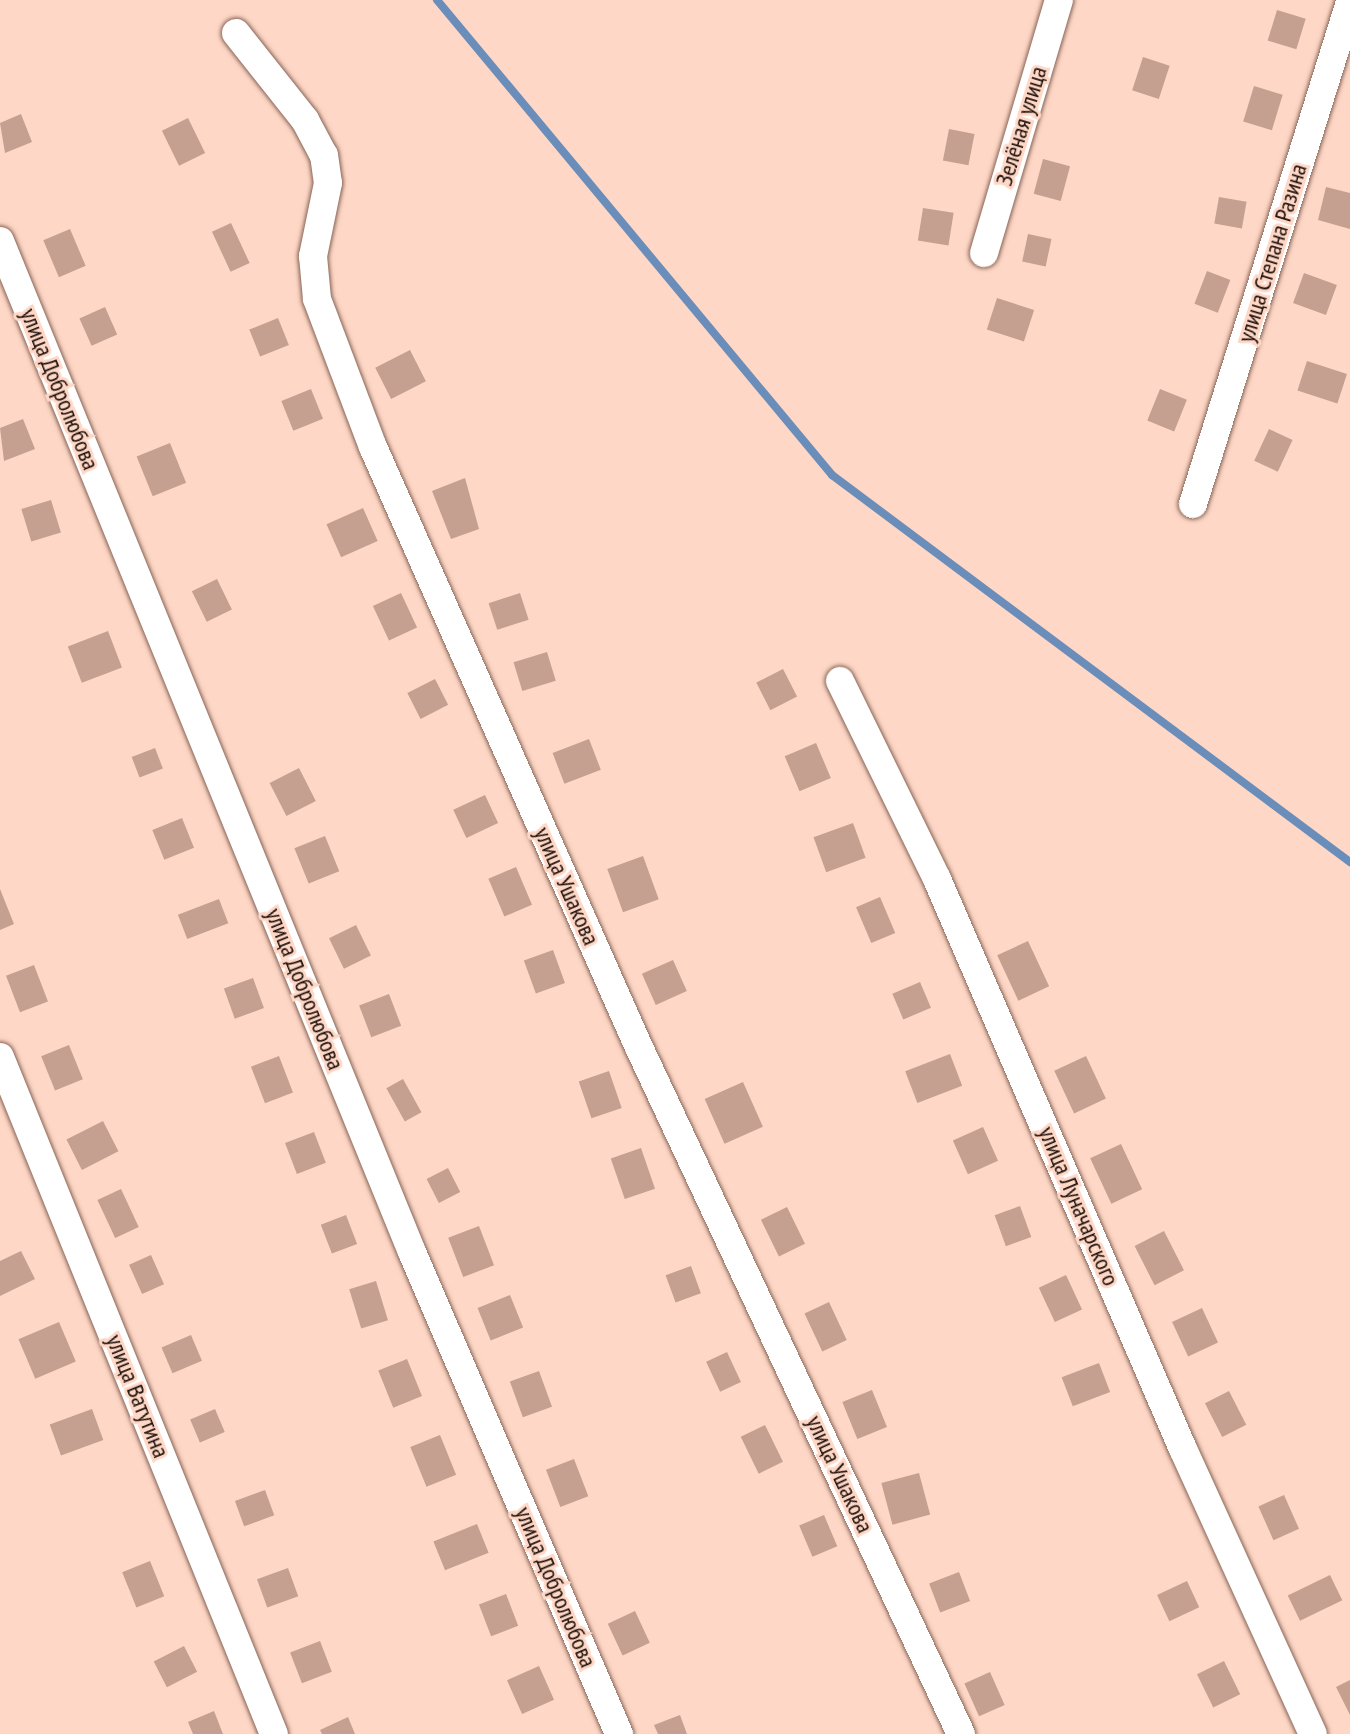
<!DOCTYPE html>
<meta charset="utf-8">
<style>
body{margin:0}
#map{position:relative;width:1350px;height:1734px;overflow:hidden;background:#fed7c6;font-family:"PT Sans Narrow",sans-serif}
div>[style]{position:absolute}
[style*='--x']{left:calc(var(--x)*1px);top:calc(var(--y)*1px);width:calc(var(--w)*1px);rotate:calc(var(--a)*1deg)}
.stream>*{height:8px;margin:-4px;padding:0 4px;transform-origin:4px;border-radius:4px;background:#6a8db9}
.building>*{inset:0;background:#c59f90;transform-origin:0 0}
.roads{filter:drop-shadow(0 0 2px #876456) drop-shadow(0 0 2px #876456)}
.street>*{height:28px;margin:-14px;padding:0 14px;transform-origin:14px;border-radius:14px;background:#fff}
span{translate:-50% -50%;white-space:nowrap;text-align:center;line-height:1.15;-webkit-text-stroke:6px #fed7c6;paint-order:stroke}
.street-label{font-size:24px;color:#1b0e08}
</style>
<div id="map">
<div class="stream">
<div style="--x:437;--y:0;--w:618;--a:50.25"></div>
<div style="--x:832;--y:475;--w:647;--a:36.76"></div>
</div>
<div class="building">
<div style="left:1277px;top:10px;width:30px;height:32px;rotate:17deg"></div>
<div style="left:1143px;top:57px;width:28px;height:35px;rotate:18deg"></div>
<div style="left:1254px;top:86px;width:30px;height:37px;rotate:17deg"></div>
<div style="clip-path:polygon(21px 114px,32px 142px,5px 153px,0 123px)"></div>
<div style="left:188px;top:118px;width:39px;height:29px;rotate:64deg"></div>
<div style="left:949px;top:129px;width:26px;height:32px;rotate:11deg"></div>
<div style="left:1043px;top:159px;width:28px;height:36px;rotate:15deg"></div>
<div style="clip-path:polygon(1326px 187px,1350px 193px,1350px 229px,1318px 220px)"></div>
<div style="left:1219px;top:197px;width:28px;height:27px;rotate:10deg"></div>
<div style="left:923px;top:208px;width:31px;height:33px;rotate:9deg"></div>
<div style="left:231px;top:223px;width:44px;height:21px;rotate:65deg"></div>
<div style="left:70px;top:229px;width:40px;height:29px;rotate:67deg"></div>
<div style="left:1028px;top:234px;width:24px;height:28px;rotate:12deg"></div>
<div style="left:1207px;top:271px;width:25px;height:35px;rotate:21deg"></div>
<div style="left:1304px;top:273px;width:35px;height:32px;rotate:20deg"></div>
<div style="left:997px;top:298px;width:39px;height:33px;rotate:18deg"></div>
<div style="left:105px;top:307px;width:30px;height:28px;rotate:66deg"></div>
<div style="left:278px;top:318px;width:29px;height:31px;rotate:68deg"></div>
<div style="left:410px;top:350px;width:35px;height:39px;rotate:63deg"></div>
<div style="left:1307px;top:361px;width:42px;height:31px;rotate:18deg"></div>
<div style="left:311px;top:389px;width:32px;height:32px;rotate:68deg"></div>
<div style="left:1160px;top:389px;width:29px;height:34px;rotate:22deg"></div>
<div style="clip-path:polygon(23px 419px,35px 449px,4px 461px,0 428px)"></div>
<div style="left:1269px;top:429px;width:26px;height:35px;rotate:25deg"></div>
<div style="left:170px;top:443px;width:43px;height:36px;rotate:68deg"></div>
<div style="clip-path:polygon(465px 478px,479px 529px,451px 539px,432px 491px)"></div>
<div style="left:51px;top:500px;width:34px;height:31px;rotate:73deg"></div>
<div style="left:363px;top:508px;width:36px;height:40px;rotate:66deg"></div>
<div style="left:217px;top:579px;width:34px;height:28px;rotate:64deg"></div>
<div style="left:401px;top:593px;width:38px;height:31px;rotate:65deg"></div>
<div style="left:520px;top:593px;width:28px;height:33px;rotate:72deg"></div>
<div style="left:108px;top:631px;width:39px;height:43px;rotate:69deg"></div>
<div style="left:547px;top:652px;width:30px;height:35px;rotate:73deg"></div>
<div style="left:783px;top:669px;width:31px;height:30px;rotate:63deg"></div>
<div style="left:435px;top:679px;width:29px;height:31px;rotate:63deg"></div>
<div style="left:589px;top:739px;width:33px;height:39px;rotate:69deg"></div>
<div style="left:816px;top:743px;width:38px;height:34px;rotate:67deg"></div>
<div style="left:155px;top:748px;width:22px;height:25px;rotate:69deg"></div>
<div style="left:299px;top:768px;width:37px;height:33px;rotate:63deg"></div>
<div style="left:485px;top:795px;width:31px;height:35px;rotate:65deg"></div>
<div style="left:182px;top:818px;width:32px;height:32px;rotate:68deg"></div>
<div style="left:853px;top:823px;width:37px;height:42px;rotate:70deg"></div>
<div style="left:325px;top:836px;width:38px;height:33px;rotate:68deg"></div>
<div style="left:643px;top:856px;width:46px;height:38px;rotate:70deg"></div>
<div style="left:516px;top:867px;width:41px;height:30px;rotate:67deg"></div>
<div style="clip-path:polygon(0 889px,14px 924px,0 930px)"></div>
<div style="left:880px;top:897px;width:39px;height:26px;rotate:67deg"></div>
<div style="left:219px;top:899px;width:26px;height:44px;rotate:69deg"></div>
<div style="left:356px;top:925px;width:34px;height:30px;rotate:64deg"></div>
<div style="left:1028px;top:941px;width:50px;height:34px;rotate:65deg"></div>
<div style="left:553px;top:950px;width:35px;height:31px;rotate:70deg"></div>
<div style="left:673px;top:960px;width:34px;height:34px;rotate:66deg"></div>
<div style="left:34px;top:965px;width:39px;height:30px;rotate:69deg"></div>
<div style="left:253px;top:978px;width:32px;height:31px;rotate:70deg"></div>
<div style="left:920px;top:982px;width:28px;height:30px;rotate:67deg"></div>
<div style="left:389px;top:994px;width:34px;height:32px;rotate:69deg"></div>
<div style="left:69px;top:1045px;width:37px;height:30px;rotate:68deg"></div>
<div style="left:950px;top:1054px;width:34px;height:48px;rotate:69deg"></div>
<div style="left:279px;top:1056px;width:39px;height:30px;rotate:69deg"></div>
<div style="left:1086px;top:1056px;width:47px;height:35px;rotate:65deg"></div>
<div style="left:609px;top:1071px;width:39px;height:32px;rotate:71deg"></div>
<div style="left:403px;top:1079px;width:38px;height:19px;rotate:61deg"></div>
<div style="left:743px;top:1082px;width:49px;height:42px;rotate:66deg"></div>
<div style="left:103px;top:1121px;width:34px;height:41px;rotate:63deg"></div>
<div style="left:983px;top:1127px;width:37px;height:33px;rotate:66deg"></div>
<div style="left:314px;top:1132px;width:33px;height:31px;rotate:69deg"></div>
<div style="left:1121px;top:1144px;width:50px;height:34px;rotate:65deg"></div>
<div style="left:641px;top:1148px;width:43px;height:32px;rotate:71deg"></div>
<div style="left:448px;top:1168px;width:27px;height:24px;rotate:63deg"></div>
<div style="left:121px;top:1189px;width:42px;height:26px;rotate:65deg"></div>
<div style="left:1020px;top:1206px;width:33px;height:27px;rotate:70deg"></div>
<div style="left:787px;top:1207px;width:41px;height:29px;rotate:64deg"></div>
<div style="left:346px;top:1215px;width:31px;height:27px;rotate:69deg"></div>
<div style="left:479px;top:1226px;width:42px;height:33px;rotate:69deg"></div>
<div style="left:1164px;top:1231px;width:44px;height:33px;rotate:63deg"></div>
<div style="clip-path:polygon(21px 1251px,35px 1279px,0 1296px,0 1261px)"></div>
<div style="left:151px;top:1255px;width:32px;height:24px;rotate:66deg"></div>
<div style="left:691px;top:1266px;width:29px;height:27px;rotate:70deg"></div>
<div style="left:1066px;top:1275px;width:38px;height:30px;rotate:65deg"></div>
<div style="left:376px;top:1281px;width:41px;height:28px;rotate:73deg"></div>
<div style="left:510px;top:1295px;width:35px;height:35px;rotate:68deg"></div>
<div style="left:829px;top:1302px;width:42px;height:27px;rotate:65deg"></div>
<div style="left:1202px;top:1308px;width:38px;height:33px;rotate:65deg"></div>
<div style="left:59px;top:1322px;width:43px;height:44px;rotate:67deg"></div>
<div style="left:191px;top:1335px;width:28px;height:32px;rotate:67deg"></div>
<div style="left:727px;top:1352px;width:33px;height:23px;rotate:65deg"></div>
<div style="left:407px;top:1359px;width:40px;height:31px;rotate:68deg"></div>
<div style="left:1099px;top:1363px;width:31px;height:40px;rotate:69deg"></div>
<div style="left:539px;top:1371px;width:38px;height:31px;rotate:70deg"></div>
<div style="left:872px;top:1390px;width:40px;height:32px;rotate:68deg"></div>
<div style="left:1229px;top:1391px;width:38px;height:27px;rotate:63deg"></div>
<div style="left:92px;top:1409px;width:33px;height:45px;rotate:70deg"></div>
<div style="left:215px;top:1409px;width:25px;height:27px;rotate:67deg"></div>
<div style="left:765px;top:1425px;width:41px;height:27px;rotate:64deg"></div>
<div style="left:440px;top:1435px;width:43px;height:32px;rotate:68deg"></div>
<div style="left:574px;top:1459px;width:40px;height:30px;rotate:69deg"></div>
<div style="left:919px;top:1473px;width:43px;height:39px;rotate:75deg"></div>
<div style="left:265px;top:1490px;width:27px;height:32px;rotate:70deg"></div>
<div style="left:1284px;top:1495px;width:37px;height:28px;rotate:66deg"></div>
<div style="left:824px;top:1515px;width:34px;height:27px;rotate:67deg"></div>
<div style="left:477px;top:1524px;width:31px;height:47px;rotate:68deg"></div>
<div style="left:150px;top:1561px;width:38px;height:30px;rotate:68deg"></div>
<div style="left:288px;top:1568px;width:30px;height:33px;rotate:70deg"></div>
<div style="left:959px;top:1572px;width:31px;height:32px;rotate:69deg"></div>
<div style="left:1330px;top:1575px;width:28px;height:47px;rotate:64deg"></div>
<div style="left:1187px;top:1581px;width:29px;height:33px;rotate:65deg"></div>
<div style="left:506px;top:1594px;width:34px;height:29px;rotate:69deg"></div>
<div style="left:635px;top:1611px;width:35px;height:30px;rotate:65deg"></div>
<div style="left:320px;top:1641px;width:33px;height:32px;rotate:69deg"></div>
<div style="left:184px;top:1646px;width:29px;height:34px;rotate:63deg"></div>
<div style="left:1224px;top:1661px;width:37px;height:30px;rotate:64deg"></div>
<div style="left:539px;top:1666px;width:37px;height:35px;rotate:66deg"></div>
<div style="left:990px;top:1672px;width:36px;height:28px;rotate:66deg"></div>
<div style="clip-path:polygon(1350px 1680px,1350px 1715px,1336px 1687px)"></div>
<div style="clip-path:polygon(214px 1711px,223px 1734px,193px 1734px,188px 1722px)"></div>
<div style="clip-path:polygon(680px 1715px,687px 1734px,658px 1734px,654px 1725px)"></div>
<div style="clip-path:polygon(348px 1717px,355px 1734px,322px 1734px,320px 1730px)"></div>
</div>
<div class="roads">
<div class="street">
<div style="--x:236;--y:33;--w:111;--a:51.6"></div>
<div style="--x:305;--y:120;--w:40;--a:62"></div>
<div style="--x:324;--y:155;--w:28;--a:82"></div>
<div style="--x:328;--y:183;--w:75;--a:101.6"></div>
<div style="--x:313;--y:256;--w:43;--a:84.7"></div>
<div style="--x:317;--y:299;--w:158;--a:69.3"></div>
<div style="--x:373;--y:447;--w:652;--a:66.11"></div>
<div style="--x:637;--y:1043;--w:763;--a:64.88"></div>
<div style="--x:0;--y:241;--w:1092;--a:67.83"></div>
<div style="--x:412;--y:1252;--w:525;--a:66.76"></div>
<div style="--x:984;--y:253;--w:264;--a:-73.5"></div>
<div style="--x:1193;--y:504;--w:526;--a:-72.63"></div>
<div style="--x:840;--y:681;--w:220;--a:63.9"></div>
<div style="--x:937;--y:879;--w:621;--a:66.66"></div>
<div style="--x:1183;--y:1449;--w:313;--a:65.5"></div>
<div style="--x:0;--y:1057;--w:730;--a:67.97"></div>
</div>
</div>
<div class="street-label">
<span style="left:1021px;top:126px;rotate:-73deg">Зелёная улица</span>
<span style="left:1272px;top:253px;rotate:-73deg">улица Степана Разина</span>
<span style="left:60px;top:389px;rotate:68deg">улица Добролюбова</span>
<span style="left:567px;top:886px;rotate:66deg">улица Ушакова</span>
<span style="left:305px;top:989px;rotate:68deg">улица Добролюбова</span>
<span style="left:1079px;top:1206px;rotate:67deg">улица Луначарского</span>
<span style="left:138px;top:1396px;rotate:68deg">улица Ватутина</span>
<span style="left:840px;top:1474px;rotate:65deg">улица Ушакова</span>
<span style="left:556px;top:1587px;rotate:67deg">улица Добролюбова</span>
</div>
</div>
